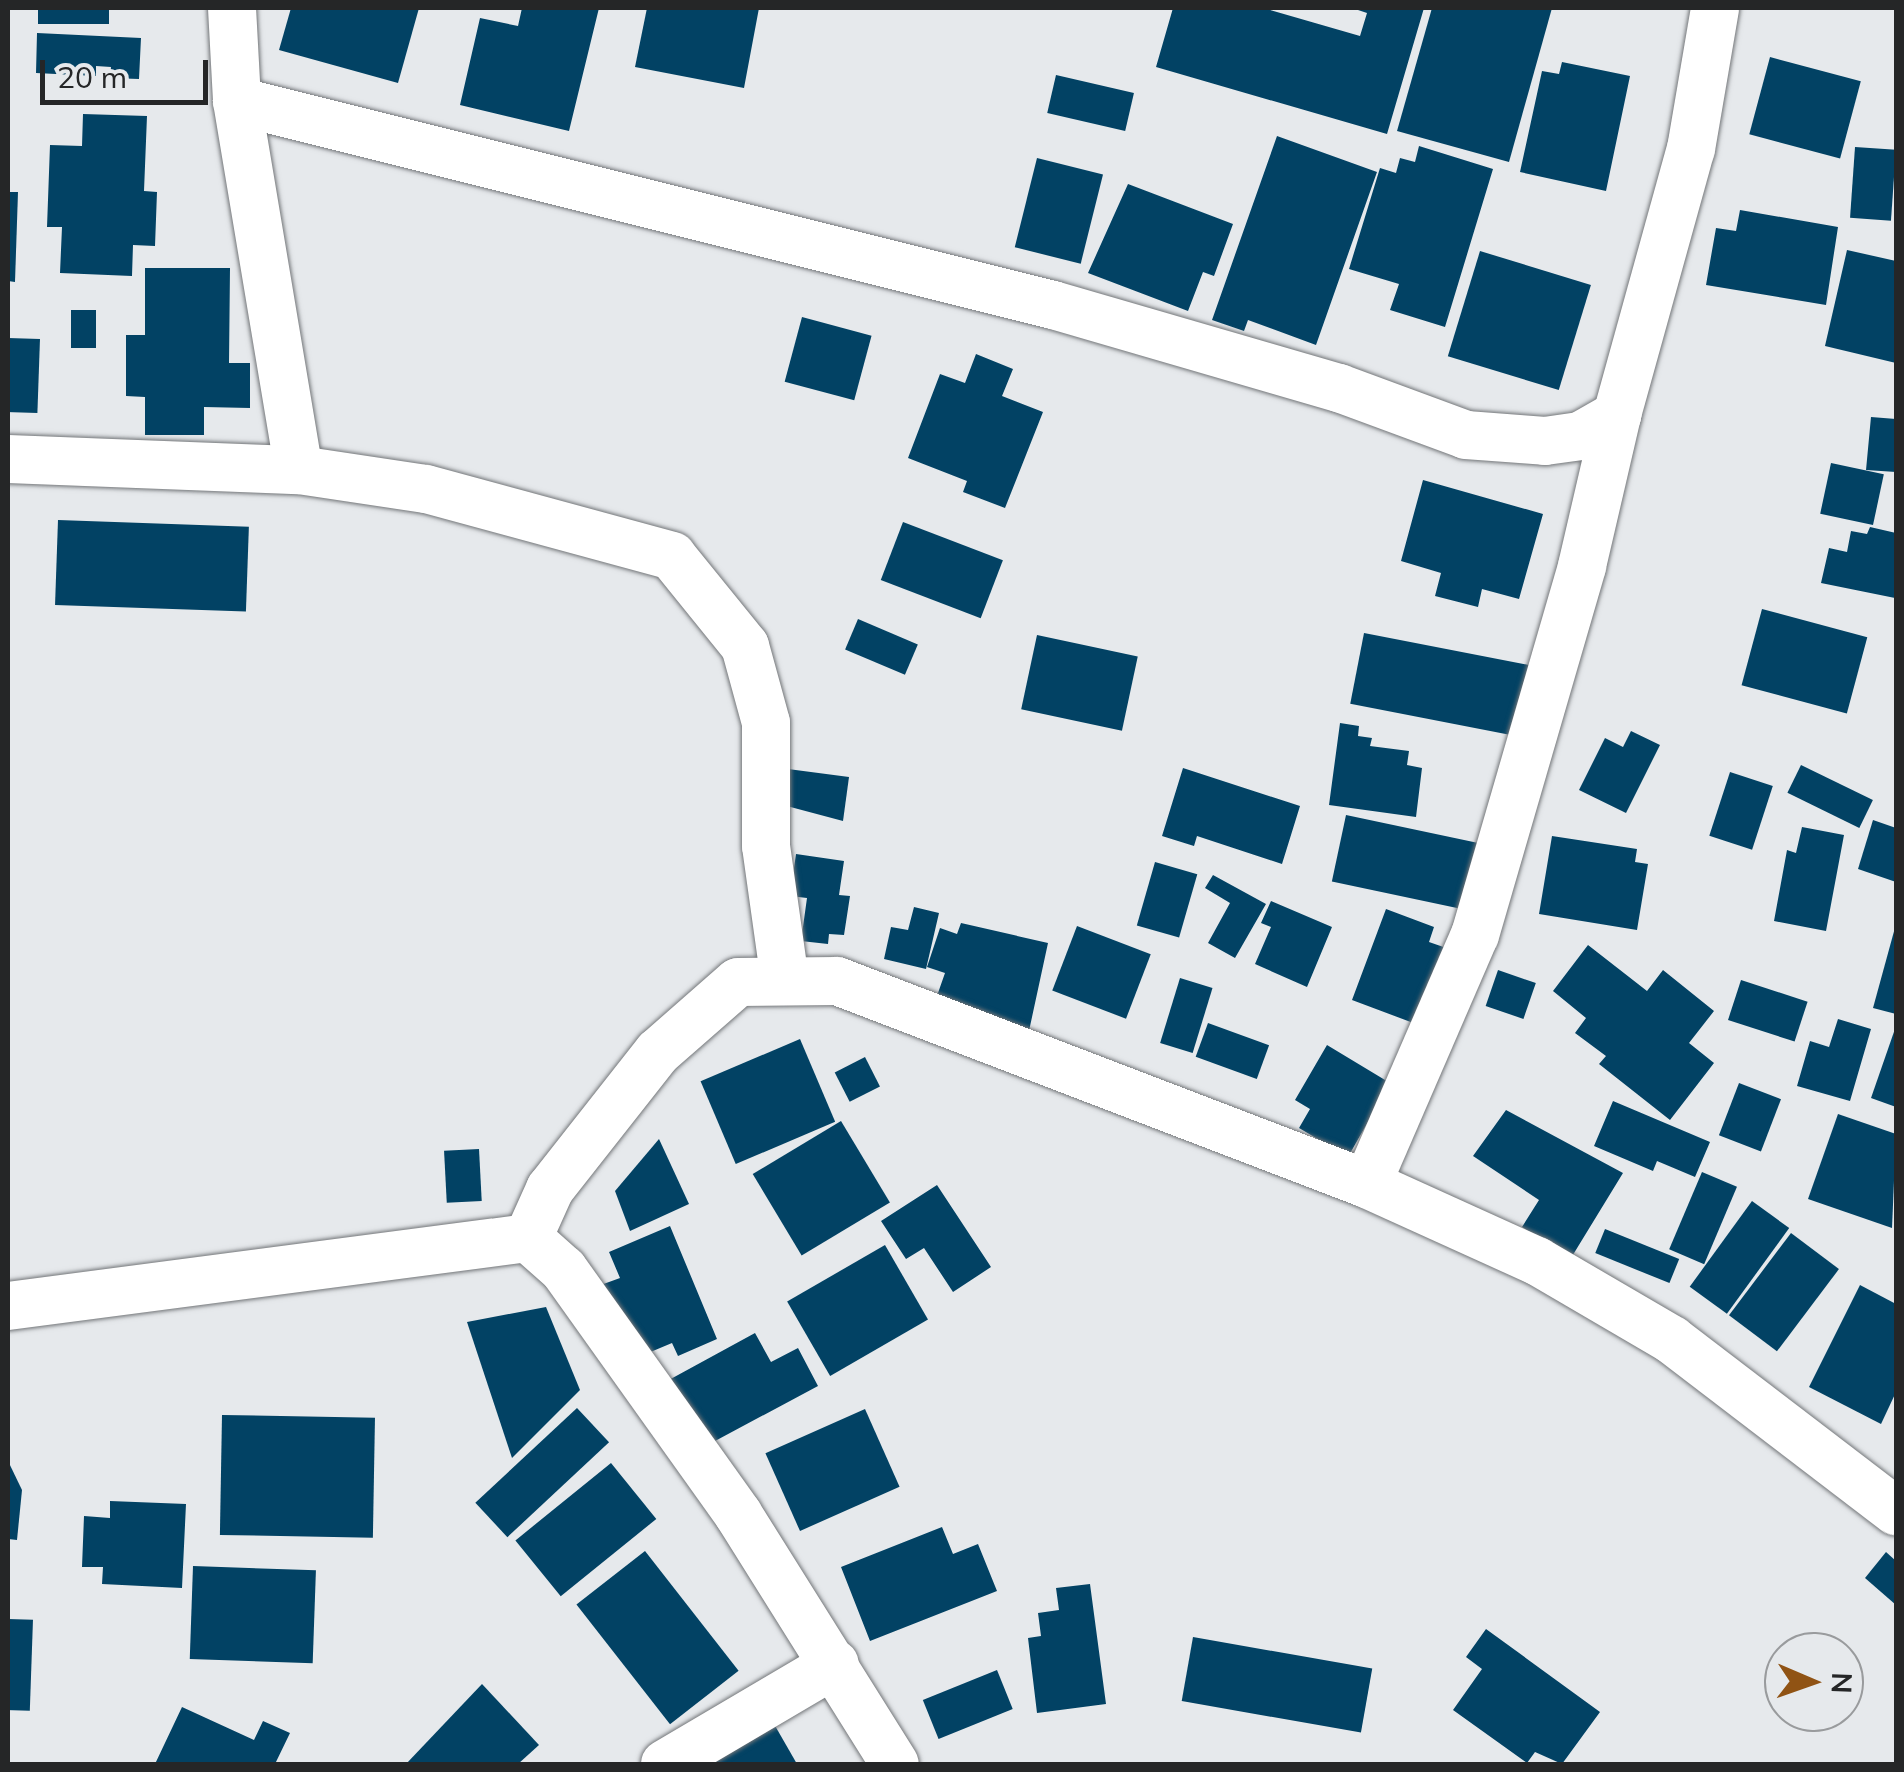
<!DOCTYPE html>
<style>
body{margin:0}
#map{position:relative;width:1904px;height:1772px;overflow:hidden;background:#e6e9ec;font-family:Mulish,sans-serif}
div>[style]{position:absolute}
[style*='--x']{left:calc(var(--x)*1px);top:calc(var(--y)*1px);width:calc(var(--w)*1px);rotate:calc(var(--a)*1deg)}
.building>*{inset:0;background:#024264;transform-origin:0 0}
.roads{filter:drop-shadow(0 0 2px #737679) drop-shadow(0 0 2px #737679)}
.street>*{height:48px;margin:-24px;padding:0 24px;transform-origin:24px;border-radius:24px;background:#fff}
span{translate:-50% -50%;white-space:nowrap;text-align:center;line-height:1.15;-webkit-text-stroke:10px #e6e9ec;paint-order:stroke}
.frame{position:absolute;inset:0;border:10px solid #252627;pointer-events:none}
.north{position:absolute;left:1764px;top:1632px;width:100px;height:100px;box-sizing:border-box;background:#e6e9ec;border:2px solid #999b9d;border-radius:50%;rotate:92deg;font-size:28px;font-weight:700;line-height:40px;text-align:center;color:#252627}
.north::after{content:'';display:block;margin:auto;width:35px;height:45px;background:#905314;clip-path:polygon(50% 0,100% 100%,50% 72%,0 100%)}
.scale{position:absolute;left:40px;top:60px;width:168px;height:45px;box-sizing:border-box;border:5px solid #252627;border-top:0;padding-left:12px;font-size:30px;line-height:35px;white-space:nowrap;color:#252627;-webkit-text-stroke:8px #e6e9ec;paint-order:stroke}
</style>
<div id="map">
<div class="building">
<div style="left:38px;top:8px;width:71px;height:16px"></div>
<div style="clip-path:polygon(291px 8px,419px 8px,398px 83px,279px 50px)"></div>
<div style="clip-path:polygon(522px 8px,599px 8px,569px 131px,460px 105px,480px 18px,518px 26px)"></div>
<div style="clip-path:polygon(647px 8px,759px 8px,744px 88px,635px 67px)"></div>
<div style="clip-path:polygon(1173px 8px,1263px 8px,1360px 36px,1367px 13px,1352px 8px,1424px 8px,1387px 134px,1156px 67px)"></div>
<div style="clip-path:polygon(1432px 8px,1552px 8px,1509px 162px,1397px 131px)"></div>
<div style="clip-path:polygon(37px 33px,141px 38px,139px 79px,110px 78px,111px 67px,96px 66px,96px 76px,36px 73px)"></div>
<div style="left:1770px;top:57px;width:94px;height:80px;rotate:15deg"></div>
<div style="clip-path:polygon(1562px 62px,1630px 76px,1606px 191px,1520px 172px,1542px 71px,1559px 74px)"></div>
<div style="left:1056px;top:75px;width:80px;height:39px;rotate:13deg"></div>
<div style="clip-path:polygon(83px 114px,147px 116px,144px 191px,157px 192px,155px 246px,133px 245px,132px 276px,60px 273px,62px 227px,47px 227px,50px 145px,82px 146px)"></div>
<div style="clip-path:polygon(1277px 136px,1377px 172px,1316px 345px,1248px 320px,1244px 331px,1212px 320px)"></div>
<div style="clip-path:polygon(1419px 146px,1493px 169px,1445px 327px,1390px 310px,1399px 284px,1349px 269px,1380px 168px,1396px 173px,1400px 158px,1415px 162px)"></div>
<div style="left:1855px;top:147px;width:41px;height:71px;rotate:4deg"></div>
<div style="left:1037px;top:158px;width:68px;height:92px;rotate:14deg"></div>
<div style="clip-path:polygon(1128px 184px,1233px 224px,1214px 276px,1203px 272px,1188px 311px,1088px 273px)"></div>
<div style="clip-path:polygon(8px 192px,18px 192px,15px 282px,8px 281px)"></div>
<div style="clip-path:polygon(1740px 210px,1838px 227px,1826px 305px,1706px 285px,1716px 228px,1736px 231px)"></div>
<div style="clip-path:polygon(1847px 250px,1896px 261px,1896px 363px,1825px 346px)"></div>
<div style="left:1480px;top:251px;width:116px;height:110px;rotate:17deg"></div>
<div style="clip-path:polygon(145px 268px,230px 268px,229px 363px,250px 363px,250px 408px,204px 407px,204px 435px,145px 435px,145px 397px,126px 396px,126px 335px,145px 335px)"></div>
<div style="left:71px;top:310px;width:25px;height:38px"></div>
<div style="left:802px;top:317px;width:72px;height:67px;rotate:15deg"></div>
<div style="left:8px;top:338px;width:32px;height:74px;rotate:2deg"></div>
<div style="clip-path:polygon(976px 354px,1013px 369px,1002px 396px,1043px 412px,1005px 508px,963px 492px,967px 481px,908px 458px,940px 374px,965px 383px)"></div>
<div style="clip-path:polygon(1871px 417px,1896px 419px,1896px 472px,1866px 470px)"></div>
<div style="left:1831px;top:463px;width:54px;height:52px;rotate:12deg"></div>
<div style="clip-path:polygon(1423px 480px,1543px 514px,1519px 599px,1482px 589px,1478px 607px,1435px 596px,1441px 573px,1401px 561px)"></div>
<div style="left:58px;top:520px;width:191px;height:85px;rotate:2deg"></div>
<div style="left:903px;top:522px;width:107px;height:62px;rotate:21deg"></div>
<div style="clip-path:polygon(1870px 527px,1896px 533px,1895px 598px,1821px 583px,1829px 548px,1847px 552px,1851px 531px,1867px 534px)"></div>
<div style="left:1762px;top:609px;width:109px;height:79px;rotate:15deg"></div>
<div style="left:858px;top:619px;width:65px;height:33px;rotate:23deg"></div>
<div style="left:1364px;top:633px;width:174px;height:72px;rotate:11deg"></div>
<div style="left:1037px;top:635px;width:103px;height:76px;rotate:12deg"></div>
<div style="clip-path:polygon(1340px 723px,1359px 726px,1358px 736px,1372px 738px,1370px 746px,1409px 751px,1407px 765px,1422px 768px,1416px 817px,1329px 805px)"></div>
<div style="clip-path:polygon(1631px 731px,1660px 745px,1626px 813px,1579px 790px,1605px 738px,1623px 747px)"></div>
<div style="left:1801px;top:765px;width:80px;height:31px;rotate:26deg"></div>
<div style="clip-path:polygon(1183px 768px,1300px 806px,1282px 864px,1197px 836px,1194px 846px,1162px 836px)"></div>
<div style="clip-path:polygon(788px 769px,849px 777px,843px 821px,783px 805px)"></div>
<div style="left:1730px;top:772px;width:45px;height:67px;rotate:18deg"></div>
<div style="left:1346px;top:815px;width:140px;height:68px;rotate:12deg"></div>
<div style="clip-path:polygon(1873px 820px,1896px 828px,1896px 882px,1858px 869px)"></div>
<div style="clip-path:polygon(1802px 827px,1844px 835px,1826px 931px,1774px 921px,1787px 850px,1796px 853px)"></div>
<div style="clip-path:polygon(1552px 836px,1637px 849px,1635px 862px,1648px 864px,1637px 930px,1539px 914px)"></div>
<div style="clip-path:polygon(796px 854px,844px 861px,839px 895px,850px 896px,844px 935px,829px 934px,828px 944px,801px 941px,807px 898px,790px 896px)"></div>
<div style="left:1155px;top:862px;width:44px;height:66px;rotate:16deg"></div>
<div style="clip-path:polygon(1213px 875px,1266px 904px,1235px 958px,1208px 943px,1230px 903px,1205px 888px)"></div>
<div style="clip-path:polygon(1271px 901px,1332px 927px,1307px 987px,1255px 964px,1271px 927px,1261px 923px)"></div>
<div style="clip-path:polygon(914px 907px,939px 913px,926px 969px,884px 959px,891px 927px,908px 930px)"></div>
<div style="clip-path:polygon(1386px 909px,1434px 927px,1429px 942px,1452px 950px,1424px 1027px,1352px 1000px)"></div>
<div style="clip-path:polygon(961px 923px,1048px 943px,1029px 1031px,932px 1010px,945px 973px,927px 967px,940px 928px,957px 934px)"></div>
<div style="clip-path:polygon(1896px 924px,1896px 1014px,1873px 1008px)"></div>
<div style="left:1077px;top:926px;width:79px;height:69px;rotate:21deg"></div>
<div style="clip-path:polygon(1588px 945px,1647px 991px,1663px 970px,1714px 1011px,1689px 1043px,1714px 1063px,1670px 1120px,1599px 1064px,1606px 1056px,1575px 1033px,1586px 1018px,1553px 991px)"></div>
<div style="left:1498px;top:970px;width:40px;height:38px;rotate:19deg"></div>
<div style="left:1180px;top:978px;width:34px;height:68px;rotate:17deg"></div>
<div style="left:1741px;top:980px;width:70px;height:42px;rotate:18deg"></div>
<div style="clip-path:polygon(1838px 1019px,1871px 1029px,1850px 1101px,1797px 1086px,1810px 1041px,1829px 1047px)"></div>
<div style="left:1208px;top:1023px;width:65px;height:36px;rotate:20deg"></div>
<div style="clip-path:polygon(1896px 1026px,1896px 1107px,1871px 1098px)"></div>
<div style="left:800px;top:1039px;width:90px;height:108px;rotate:67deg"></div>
<div style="clip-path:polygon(1327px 1045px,1390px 1083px,1348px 1157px,1299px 1128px,1310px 1109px,1295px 1100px)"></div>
<div style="left:865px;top:1057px;width:33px;height:34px;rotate:63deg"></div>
<div style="left:1739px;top:1083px;width:45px;height:56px;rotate:21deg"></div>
<div style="clip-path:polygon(1613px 1101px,1710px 1142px,1695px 1177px,1657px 1161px,1653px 1171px,1594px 1146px)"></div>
<div style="clip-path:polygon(1506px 1110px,1623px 1173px,1571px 1258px,1522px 1227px,1539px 1200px,1473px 1156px)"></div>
<div style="clip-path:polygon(1838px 1114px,1896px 1134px,1892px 1228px,1808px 1199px)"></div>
<div style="left:841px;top:1121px;width:95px;height:103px;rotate:59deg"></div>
<div style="clip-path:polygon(659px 1139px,689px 1204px,630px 1231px,615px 1191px)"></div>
<div style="left:479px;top:1149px;width:52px;height:35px;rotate:87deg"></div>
<div style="left:1702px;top:1172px;width:38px;height:84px;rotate:23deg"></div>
<div style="clip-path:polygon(937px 1185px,991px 1267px,953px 1292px,924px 1248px,906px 1259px,881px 1221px)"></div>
<div style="left:1752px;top:1201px;width:46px;height:106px;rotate:36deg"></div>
<div style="clip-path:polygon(670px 1226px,717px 1339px,678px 1356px,672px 1343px,629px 1361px,598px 1286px,620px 1278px,609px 1252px)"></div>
<div style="left:1605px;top:1229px;width:80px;height:26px;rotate:22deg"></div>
<div style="left:1791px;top:1233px;width:60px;height:103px;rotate:37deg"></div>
<div style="left:885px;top:1245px;width:86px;height:113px;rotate:60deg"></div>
<div style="clip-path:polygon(1860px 1285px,1896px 1304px,1896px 1392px,1881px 1424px,1809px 1387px)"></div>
<div style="clip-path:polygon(546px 1307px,580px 1390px,512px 1458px,467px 1322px)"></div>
<div style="clip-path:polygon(755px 1333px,771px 1362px,798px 1348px,818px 1386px,702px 1448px,667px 1381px)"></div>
<div style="left:577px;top:1408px;width:47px;height:139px;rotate:47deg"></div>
<div style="left:865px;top:1409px;width:85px;height:109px;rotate:66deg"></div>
<div style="left:222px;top:1415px;width:153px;height:120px;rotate:1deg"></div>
<div style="clip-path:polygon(8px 1461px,22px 1490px,17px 1540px,8px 1539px)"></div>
<div style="left:611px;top:1463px;width:72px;height:123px;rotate:51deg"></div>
<div style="clip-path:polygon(110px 1501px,186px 1504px,182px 1588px,102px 1584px,103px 1567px,82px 1567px,84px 1516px,110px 1518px)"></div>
<div style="clip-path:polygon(942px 1527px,953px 1554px,978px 1544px,997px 1591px,870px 1641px,841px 1567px)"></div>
<div style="left:645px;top:1551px;width:152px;height:87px;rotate:52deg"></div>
<div style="clip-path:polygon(1886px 1552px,1896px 1561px,1896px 1605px,1865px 1578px)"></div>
<div style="left:193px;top:1566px;width:123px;height:93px;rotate:2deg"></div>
<div style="clip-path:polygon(1090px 1584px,1106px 1704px,1037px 1713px,1028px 1638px,1041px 1636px,1038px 1613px,1059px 1610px,1056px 1588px)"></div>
<div style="left:8px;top:1619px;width:25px;height:91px;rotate:2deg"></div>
<div style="clip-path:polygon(1486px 1629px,1600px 1712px,1562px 1764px,1535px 1752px,1527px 1763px,1453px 1710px,1482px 1669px,1466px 1657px)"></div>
<div style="left:1193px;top:1637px;width:182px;height:65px;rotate:10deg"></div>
<div style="left:997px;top:1670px;width:42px;height:80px;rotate:68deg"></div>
<div style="clip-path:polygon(482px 1684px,539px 1745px,518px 1764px,406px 1764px)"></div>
<div style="clip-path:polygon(182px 1707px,254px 1740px,263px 1721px,290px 1733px,275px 1764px,155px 1764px)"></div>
<div style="clip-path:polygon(770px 1717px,797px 1764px,694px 1764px)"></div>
</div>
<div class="roads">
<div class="street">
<div style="--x:232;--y:8;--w:93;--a:86.9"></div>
<div style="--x:237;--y:101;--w:374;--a:80.5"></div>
<div style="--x:237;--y:101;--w:841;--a:14.04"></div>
<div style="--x:1053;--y:305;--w:298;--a:16.2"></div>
<div style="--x:1339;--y:388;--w:135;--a:20.3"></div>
<div style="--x:1466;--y:435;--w:79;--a:4.3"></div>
<div style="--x:1545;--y:441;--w:35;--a:-8"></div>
<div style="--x:1580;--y:436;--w:43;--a:-29.6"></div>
<div style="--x:1617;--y:415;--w:276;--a:-74.5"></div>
<div style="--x:1691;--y:149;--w:143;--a:-80.3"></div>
<div style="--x:8;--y:459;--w:291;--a:2.2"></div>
<div style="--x:299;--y:470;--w:128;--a:8.5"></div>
<div style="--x:426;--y:489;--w:255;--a:15.2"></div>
<div style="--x:672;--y:556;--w:116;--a:51"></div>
<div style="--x:745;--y:646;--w:80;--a:74.7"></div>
<div style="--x:766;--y:723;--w:123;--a:90"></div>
<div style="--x:766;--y:846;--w:136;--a:82"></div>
<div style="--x:1367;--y:1184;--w:271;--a:-66.6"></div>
<div style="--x:1475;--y:935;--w:384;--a:-73.8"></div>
<div style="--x:1582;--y:566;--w:155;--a:-76.9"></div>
<div style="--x:528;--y:1238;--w:54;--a:-65.8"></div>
<div style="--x:550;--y:1189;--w:174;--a:-51.8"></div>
<div style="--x:658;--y:1052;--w:106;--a:-41.2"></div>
<div style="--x:738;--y:982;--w:99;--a:-0.6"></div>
<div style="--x:837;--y:981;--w:568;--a:20.96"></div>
<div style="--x:1367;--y:1184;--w:187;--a:24.4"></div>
<div style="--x:1537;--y:1261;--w:156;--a:30.3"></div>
<div style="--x:1672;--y:1340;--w:282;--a:37.4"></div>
<div style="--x:8;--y:1306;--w:524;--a:-7.45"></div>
<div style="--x:528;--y:1238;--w:48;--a:41.6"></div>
<div style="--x:564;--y:1270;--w:300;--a:54.5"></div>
<div style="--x:738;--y:1514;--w:295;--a:57.9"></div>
<div style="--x:665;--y:1764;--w:197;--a:-30.5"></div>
</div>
</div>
<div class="frame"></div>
<div class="north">N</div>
<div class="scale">20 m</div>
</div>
